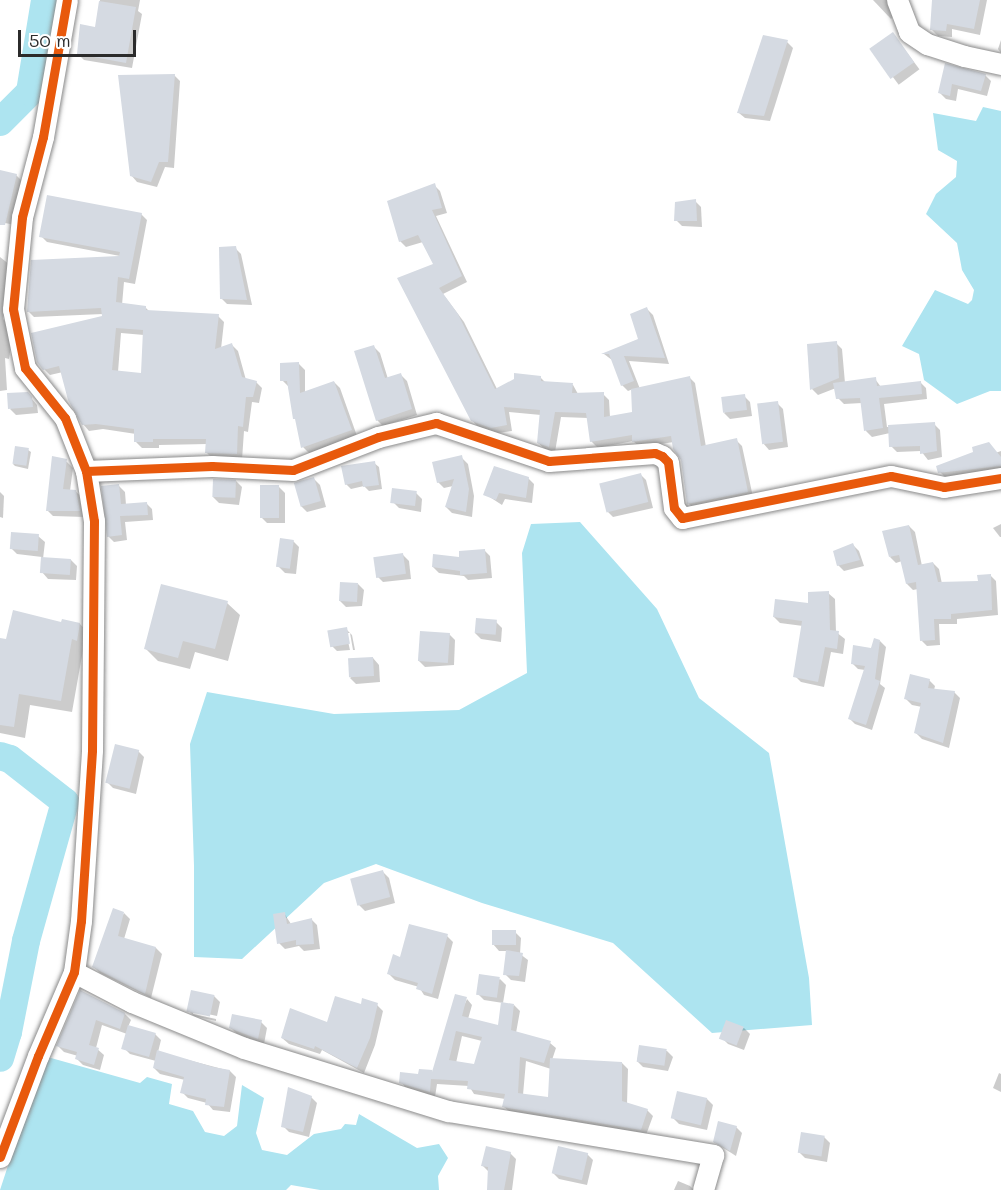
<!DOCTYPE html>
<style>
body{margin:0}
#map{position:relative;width:1001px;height:1190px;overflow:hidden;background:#fff;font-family:Mali,sans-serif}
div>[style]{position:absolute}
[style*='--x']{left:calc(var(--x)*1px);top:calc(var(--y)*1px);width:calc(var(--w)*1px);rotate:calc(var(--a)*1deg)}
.water>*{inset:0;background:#ade4f0}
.shadow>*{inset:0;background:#0003;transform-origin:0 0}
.river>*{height:28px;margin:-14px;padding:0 14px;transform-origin:14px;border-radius:14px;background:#ade4f0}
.building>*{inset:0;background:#d5dae2;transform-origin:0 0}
.roads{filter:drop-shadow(0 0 2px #8a8a8a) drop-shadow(0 0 2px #8a8a8a)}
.minor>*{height:21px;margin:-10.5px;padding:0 10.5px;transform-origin:10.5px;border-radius:10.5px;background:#fff}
.cycleway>*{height:9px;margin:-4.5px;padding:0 4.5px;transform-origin:4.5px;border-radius:4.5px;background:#e8590c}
span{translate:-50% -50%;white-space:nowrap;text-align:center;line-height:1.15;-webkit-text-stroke:6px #fff;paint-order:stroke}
.scale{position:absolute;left:18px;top:30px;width:118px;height:27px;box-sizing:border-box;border:3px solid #2b2b2b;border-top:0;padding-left:8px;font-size:18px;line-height:21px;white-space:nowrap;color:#2b2b2b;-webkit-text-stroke:4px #fff;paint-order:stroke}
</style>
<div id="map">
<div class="water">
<div style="clip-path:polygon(983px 107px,1001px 111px,1001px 391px,990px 391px,957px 404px,924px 380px,919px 354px,902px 346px,935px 290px,968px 304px,972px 300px,974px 290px,962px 270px,957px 243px,926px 214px,936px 194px,956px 177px,957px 161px,938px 150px,933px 113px,976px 121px)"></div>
<div style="clip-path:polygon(580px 522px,657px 609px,699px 698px,769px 753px,809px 978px,812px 1025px,712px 1033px,613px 943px,482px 903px,376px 864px,324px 883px,242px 959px,194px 957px,194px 866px,190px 744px,207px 692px,334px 714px,459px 710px,527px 673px,522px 553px,531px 524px)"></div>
<div style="clip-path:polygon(44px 1056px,140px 1083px,147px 1077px,172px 1084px,169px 1104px,193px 1111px,205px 1132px,224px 1136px,237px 1126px,242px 1085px,264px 1098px,256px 1133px,262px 1150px,287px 1155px,314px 1134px,341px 1129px,345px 1124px,356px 1125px,359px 1114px,417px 1148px,439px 1144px,448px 1158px,438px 1176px,439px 1190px,320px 1190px,291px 1185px,286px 1190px,0 1190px)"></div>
</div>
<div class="shadow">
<div style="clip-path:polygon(100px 0,140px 0,138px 11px,142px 14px,132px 68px,84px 60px,78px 54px,96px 29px)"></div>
<div style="clip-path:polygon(873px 0,891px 0,893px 17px,891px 19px)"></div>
<div style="clip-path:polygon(934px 0,987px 0,980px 35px,952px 29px,952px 37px,938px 36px,931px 29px)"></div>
<div style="left:893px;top:34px;width:44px;height:26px;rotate:53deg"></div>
<div style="clip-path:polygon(1001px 40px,1001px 53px,998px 49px)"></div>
<div style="clip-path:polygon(787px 42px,793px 48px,770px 121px,745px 118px,739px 113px)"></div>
<div style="clip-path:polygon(946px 65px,985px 75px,991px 81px,987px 96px,958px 89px,956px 101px,946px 99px,940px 93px)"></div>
<div style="clip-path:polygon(174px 75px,180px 81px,174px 168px,165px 167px,157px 187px,137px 182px,131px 175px)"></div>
<div style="clip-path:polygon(0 172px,16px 175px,29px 188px,20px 226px,0 222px)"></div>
<div style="clip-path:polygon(434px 185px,440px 191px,447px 213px,436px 216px,467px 282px,443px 294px,464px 322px,497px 389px,540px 377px,546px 383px,573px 385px,578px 394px,603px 394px,609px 400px,610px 417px,633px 413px,633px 389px,628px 391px,622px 385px,612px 360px,604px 354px,640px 340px,647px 309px,653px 315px,669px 364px,629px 361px,640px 389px,689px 377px,695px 383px,706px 447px,736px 440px,742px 446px,753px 497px,694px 509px,688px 503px,682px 460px,674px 442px,640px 447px,633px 441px,598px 448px,591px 441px,588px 418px,561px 417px,555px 452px,545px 449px,538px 443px,541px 415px,509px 412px,512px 431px,498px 433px,478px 427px,472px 420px,399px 279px,435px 265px,423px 242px,406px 247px,400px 241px)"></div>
<div style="clip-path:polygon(695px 201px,701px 207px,702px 227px,682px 226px,676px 220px)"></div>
<div style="clip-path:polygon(evenodd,141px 214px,147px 220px,135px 284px,124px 282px,122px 305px,145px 307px,150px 312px,218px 316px,224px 322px,221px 349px,232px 345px,238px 351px,246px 380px,256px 382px,262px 388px,259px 403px,252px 402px,248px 432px,244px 431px,242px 460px,213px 459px,207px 453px,208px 444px,159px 445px,159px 448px,142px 448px,136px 442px,136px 434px,103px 429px,89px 431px,83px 424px,63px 372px,50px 375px,44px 369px,104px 317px,103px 314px,34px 317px,28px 311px,120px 256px,47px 242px,41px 236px,141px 214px,121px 333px,144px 335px,142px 374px,118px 372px,121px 333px)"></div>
<div style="clip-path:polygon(235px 248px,241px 254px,252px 305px,227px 304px,221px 298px)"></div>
<div style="clip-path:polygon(0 257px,10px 265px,3px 319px,8px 324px,12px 340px,9px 359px,5px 358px,7px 390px,0 391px)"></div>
<div style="clip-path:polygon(836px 343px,842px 349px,845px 383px,875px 379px,881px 387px,920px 382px,926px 388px,927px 399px,884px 404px,887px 427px,934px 424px,940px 430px,942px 457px,928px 460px,921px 451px,897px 452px,891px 446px,890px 433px,872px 437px,866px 431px,862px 403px,844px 404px,838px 398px,836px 388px,818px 395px,812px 389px,809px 345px)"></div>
<div style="clip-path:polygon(374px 347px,380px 353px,388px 379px,401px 375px,407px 381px,417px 415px,383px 426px,377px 420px)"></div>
<div style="clip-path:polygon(299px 364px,305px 370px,305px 392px,334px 382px,340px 388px,357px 436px,309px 453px,303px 447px,288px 386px,282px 380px)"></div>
<div style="clip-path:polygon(27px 393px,37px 405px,38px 413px,16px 415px,10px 409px)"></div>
<div style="clip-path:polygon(744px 396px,750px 402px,752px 416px,730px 419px,724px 413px)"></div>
<div style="clip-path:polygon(777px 403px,783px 409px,788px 447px,769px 450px,763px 443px)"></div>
<div style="clip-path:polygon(28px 450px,31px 452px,28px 469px,15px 466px,13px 464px)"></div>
<div style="clip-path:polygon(1001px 451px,1001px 472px,946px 478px,940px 472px)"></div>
<div style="clip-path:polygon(53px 458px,67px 462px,73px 468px,70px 491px,75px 491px,82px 497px,85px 517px,53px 516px,47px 510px)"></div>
<div style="clip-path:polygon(462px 458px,468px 464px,474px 496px,472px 517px,452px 513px,446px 507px,453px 486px,444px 488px,438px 482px)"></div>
<div style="clip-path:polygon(374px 463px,379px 467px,382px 489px,369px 491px,364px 486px,351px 489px,346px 484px)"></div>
<div style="clip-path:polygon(640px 474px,646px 480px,653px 508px,613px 517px,607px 511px)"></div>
<div style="clip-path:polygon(528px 478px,534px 484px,532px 503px,505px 499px,502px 505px,485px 494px)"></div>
<div style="clip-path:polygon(314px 479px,320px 485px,326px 507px,307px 512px,301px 506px)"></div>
<div style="clip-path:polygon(236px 481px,242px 487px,239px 505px,219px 503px,213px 497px)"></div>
<div style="clip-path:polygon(119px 486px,125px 492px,126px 505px,146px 503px,152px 509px,153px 520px,125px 522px,127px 540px,114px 542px,108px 536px)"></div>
<div style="clip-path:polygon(279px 487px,285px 493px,285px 523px,267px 523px,261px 517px)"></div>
<div style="clip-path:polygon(0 492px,4px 496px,3px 518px,0 517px)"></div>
<div style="clip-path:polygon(416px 493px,422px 499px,421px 512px,399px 508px,393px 502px)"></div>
<div style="clip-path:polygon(1001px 524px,1001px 537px,1000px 537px,993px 528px)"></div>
<div style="clip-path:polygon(909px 526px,915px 532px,922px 566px,933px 563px,939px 569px,942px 584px,979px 582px,990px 575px,996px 581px,998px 615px,957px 619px,957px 624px,939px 624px,940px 645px,927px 646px,921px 640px,918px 589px,913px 590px,907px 584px,902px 561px,896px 563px,890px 557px)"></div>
<div style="clip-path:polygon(38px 536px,45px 542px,43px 559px,71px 560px,77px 566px,76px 580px,48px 579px,42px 572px,42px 557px,17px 554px,11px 548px)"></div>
<div style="clip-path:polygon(293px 541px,299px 547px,296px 574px,285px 573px,279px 567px)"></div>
<div style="clip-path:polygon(853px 545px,859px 551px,864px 566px,844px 571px,838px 565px)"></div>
<div style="clip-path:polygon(484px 550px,490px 556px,492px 578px,468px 580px,464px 576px,439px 573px,433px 567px)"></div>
<div style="clip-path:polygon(403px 555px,409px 561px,411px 579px,383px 582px,377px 576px)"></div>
<div style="clip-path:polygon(358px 584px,364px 590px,362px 606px,346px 607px,340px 601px)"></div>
<div style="clip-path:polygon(828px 593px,835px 599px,836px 632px,845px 639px,843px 654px,831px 652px,824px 687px,801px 682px,795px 676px,803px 626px,780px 623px,774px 617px,810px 605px)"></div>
<div style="clip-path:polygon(227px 603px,240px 615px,228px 661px,195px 652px,190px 669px,158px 661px,145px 648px)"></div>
<div style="clip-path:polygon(496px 622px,502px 628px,501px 642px,481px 639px,475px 633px)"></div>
<div style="clip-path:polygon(62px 624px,80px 624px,91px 636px,83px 650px,72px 712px,30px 705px,25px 738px,0 733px,0 639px,7px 640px)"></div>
<div style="clip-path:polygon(346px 629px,352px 635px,355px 650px,353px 650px,350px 633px,346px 633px,350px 650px,337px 651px,331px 645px)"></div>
<div style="clip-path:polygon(449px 634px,455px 640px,454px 665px,425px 667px,419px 661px)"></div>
<div style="clip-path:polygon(880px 641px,886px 647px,880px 684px,885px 688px,872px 730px,855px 724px,849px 718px,865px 670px,858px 669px,852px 663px)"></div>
<div style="clip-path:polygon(373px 658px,379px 665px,380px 682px,356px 684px,350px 678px)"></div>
<div style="clip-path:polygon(929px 680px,935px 686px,934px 690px,954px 692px,960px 698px,949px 748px,922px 739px,916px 733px,922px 707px,912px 705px,906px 699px)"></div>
<div style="clip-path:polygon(138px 751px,144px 757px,136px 794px,113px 788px,107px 782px)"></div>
<div style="clip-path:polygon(383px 872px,389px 878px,395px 903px,365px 911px,359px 905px)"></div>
<div style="clip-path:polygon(124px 913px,130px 919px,124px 939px,156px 948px,162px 954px,151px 998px,100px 973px,94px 967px)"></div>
<div style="clip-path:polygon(284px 913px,291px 924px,311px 919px,317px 925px,320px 949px,304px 951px,299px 946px,285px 949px,279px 943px)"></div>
<div style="clip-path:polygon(515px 932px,521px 938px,520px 954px,528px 960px,525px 982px,511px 980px,505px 974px,507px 951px,499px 951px,493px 944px)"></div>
<div style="clip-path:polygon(447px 936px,453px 942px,438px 999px,424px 995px,419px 987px,395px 980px,389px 974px,401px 958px)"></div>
<div style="clip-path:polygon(500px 979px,506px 985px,503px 1003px,484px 1000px,478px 994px)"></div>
<div style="clip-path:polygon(81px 992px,125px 1014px,131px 1020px,128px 1027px,155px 1034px,161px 1040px,158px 1052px,230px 1071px,236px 1077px,230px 1112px,213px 1110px,207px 1103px,188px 1098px,182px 1092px,185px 1080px,160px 1074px,154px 1068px,156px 1061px,130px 1054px,124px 1048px,127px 1034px,102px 1025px,96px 1048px,104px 1055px,100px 1070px,83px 1065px,77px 1059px,78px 1056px,64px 1052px,58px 1046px)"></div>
<div style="clip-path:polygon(214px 996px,220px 1002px,217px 1016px,193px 1011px,193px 1014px,216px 1019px,216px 1021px,194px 1016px,188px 1010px)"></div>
<div style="clip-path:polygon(evenodd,467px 999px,472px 1005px,468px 1019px,500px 1027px,514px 1005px,520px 1011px,516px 1033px,550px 1043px,556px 1048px,552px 1060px,622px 1063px,628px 1069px,627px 1104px,647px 1110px,653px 1116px,646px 1135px,510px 1112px,504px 1107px,505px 1099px,474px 1094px,469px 1086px,437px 1084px,435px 1097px,406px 1088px,401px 1082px,434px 1073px,467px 999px,462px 1036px,482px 1041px,475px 1065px,456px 1063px,462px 1036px,467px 999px,526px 1061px,551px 1069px,549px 1099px,523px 1095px,526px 1061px)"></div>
<div style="clip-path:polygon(377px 1005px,383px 1011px,375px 1045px,364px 1073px,322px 1050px,320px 1054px,289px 1044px,282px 1038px,328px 1024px,362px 1006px)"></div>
<div style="clip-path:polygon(261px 1022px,267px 1028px,264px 1044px,237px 1034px,231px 1028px)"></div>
<div style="clip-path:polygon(744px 1028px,750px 1034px,744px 1050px,728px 1044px,722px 1038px)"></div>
<div style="clip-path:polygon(640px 1046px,667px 1051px,673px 1057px,668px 1071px,643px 1067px,637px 1061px)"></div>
<div style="clip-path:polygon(999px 1073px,1001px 1074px,1001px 1092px,993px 1088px)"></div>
<div style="clip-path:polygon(311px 1097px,317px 1103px,309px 1137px,289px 1132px,283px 1126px)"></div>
<div style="clip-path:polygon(707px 1099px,713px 1105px,707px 1130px,679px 1124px,673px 1118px)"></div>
<div style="clip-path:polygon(736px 1127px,742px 1133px,736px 1156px,714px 1142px)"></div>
<div style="clip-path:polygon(824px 1137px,830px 1143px,827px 1162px,805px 1158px,799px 1152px)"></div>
<div style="clip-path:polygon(510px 1153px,516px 1159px,512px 1190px,488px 1190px,488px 1171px,482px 1165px)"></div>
<div style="clip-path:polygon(587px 1154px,593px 1160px,587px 1185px,559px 1179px,553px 1173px)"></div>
<div style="clip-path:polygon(678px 1181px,690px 1186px,694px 1190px,674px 1190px)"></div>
</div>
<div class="river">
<div style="--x:0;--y:122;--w:42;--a:-45"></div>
<div style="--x:30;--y:92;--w:93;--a:-80.7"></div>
<div style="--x:0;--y:756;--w:10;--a:17"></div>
<div style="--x:10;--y:759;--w:70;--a:38"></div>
<div style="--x:65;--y:802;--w:144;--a:105.7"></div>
<div style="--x:26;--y:941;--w:93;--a:101.2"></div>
<div style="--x:8;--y:1032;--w:27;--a:107"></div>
</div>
<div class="building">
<div style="clip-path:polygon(932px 0,980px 0,974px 29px,947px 24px,946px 31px,930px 30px)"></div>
<div style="clip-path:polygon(99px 1px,136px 7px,126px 63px,77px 54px,80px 24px,95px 27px)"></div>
<div style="left:893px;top:32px;width:37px;height:29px;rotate:55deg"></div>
<div style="clip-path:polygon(763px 35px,788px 40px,764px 116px,737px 113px)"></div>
<div style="clip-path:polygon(945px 63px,986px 74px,981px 91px,952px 84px,950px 96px,938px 93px)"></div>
<div style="clip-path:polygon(175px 74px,168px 162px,159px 162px,151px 182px,130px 176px,118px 75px)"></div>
<div style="clip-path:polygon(0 170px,17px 174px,5px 225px,0 225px)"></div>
<div style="clip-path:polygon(435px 183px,442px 208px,432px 210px,462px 276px,439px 288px,458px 314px,495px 389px,514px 379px,514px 373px,541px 376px,541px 381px,573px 383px,572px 393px,604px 392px,604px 417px,632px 412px,631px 389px,690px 376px,701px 446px,737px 438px,748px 492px,687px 504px,681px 460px,673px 449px,671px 436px,632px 442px,632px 435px,590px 442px,586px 413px,555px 412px,549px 447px,537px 443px,540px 410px,504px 407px,507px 425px,491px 428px,471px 421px,397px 278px,433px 264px,418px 235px,399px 242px,387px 201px)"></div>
<div style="clip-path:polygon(evenodd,47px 195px,142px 213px,129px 279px,118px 277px,116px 302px,146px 306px,146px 310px,219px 314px,215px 349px,232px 343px,242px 377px,257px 381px,253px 397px,246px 397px,243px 427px,238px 426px,237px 454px,205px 453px,206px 439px,153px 439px,153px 442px,134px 442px,134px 429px,96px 424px,82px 425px,68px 400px,59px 366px,43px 370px,37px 362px,31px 333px,102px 316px,101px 308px,27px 312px,31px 260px,119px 256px,120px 252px,39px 237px,47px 195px,116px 328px,143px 330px,141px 373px,112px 370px,116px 328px)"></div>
<div style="clip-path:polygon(696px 199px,697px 221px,674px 221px,675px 202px)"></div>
<div style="clip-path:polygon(236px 246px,247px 300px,220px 299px,219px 247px)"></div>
<div style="clip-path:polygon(647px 307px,665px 358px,624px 356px,634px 381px,621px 386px,609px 354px,601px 354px,638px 339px,630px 314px)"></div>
<div style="clip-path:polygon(837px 341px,839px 378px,810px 390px,807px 344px)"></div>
<div style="clip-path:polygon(374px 345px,385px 378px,401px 373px,412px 409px,376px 421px,354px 351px)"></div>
<div style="clip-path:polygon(299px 362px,300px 393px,334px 381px,352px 430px,301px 448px,295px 419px,293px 419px,287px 381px,280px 381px,280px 363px)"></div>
<div style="clip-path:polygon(876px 377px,877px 386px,921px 381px,922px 394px,879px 398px,883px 428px,864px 431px,860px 398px,836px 399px,833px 383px)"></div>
<div style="clip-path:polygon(28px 392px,32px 397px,33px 407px,8px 409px,7px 393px)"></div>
<div style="left:745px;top:394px;width:16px;height:24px;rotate:83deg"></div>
<div style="left:778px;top:401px;width:41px;height:21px;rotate:83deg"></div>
<div style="clip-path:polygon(935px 422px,937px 451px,920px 454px,920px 446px,889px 447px,888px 425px)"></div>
<div style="clip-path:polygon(989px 442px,1001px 457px,1001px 466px,938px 473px,936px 466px,973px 452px,972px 447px)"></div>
<div style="left:15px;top:446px;width:14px;height:18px;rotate:8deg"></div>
<div style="clip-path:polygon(462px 455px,469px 489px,466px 512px,445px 507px,454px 479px,437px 483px,432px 462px)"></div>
<div style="clip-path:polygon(52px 456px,67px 459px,63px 489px,76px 490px,80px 511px,46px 511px)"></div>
<div style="clip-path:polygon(375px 461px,379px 485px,363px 487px,362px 481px,345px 485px,341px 466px)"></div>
<div style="clip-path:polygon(494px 466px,529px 477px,526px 498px,499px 493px,496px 500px,483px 495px)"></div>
<div style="left:641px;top:473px;width:30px;height:43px;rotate:76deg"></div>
<div style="left:314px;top:477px;width:25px;height:21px;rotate:74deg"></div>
<div style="left:213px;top:479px;width:23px;height:18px;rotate:2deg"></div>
<div style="clip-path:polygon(119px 484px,121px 504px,147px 502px,148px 515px,120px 516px,122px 535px,107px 537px,101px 486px)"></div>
<div style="left:260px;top:485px;width:19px;height:33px"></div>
<div style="left:392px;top:488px;width:25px;height:15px;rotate:7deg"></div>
<div style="clip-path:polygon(909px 525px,918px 565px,933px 562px,938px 582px,978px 581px,977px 575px,991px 574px,992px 610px,951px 614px,951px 619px,934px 619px,935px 640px,920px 641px,916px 582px,906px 584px,899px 555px,889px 557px,882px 531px)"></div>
<div style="left:11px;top:532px;width:28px;height:17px;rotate:4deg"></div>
<div style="left:280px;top:538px;width:14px;height:29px;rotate:8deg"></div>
<div style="clip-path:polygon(853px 543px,860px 560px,837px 566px,833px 551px)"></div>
<div style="clip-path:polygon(485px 549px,487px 573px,460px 575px,460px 571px,432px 567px,433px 554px,459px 557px,459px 551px)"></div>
<div style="left:403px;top:553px;width:21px;height:30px;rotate:82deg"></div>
<div style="left:41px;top:557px;width:30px;height:16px;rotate:4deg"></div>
<div style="left:340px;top:582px;width:18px;height:19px;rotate:3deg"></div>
<div style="clip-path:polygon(161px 584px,228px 601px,215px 649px,183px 641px,178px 658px,144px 649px)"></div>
<div style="clip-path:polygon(829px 591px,830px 630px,839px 631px,837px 649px,825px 647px,818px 682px,793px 677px,802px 621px,773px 617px,775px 599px,808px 603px,808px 592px)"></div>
<div style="clip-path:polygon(13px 610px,61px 622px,62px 619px,80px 623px,77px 641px,72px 639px,61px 701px,19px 694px,14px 727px,0 725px,0 638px,6px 639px)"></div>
<div style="left:476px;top:618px;width:21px;height:15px;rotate:5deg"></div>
<div style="left:347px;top:627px;width:17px;height:20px;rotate:80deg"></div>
<div style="left:420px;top:631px;width:30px;height:30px;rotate:4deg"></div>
<div style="clip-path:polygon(874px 638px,880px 640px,875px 679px,880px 681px,866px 725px,848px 719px,865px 666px,851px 664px,853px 645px,871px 648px)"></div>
<div style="left:373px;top:657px;width:19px;height:25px;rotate:87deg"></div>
<div style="clip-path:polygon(910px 674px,930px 679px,928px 688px,955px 691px,943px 743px,914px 733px,921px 703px,904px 699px)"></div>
<div style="left:115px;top:744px;width:25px;height:40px;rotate:14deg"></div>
<div style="left:383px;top:870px;width:28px;height:34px;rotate:75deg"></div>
<div style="clip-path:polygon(113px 908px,124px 912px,118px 936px,156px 947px,145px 994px,92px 967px)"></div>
<div style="clip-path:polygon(285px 912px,287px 924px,312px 918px,314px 944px,296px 945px,296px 940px,277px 944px,273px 914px)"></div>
<div style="clip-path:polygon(409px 924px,448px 934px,432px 994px,416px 989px,418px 983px,387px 974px,393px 954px,400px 957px)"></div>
<div style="left:492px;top:930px;width:24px;height:15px"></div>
<div style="clip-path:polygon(506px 950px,523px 953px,519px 976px,503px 975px)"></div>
<div style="left:479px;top:974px;width:21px;height:21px;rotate:8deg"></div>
<div style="clip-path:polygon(80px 990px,125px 1013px,120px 1029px,96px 1020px,89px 1045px,99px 1048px,94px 1065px,75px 1059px,77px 1052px,56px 1046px)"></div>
<div style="left:191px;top:990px;width:24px;height:22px;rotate:12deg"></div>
<div style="clip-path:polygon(evenodd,455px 994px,467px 997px,462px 1016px,498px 1025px,501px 1002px,514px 1004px,511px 1030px,551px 1041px,544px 1063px,520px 1057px,518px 1093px,548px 1097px,550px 1058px,622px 1062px,622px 1101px,648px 1109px,641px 1130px,502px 1107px,505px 1094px,467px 1089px,468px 1081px,431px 1079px,430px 1092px,399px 1083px,400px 1072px,418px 1074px,419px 1069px,433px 1070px,432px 1072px,455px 994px,456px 1031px,482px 1037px,474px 1064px,449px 1060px,456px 1031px)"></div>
<div style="clip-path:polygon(335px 996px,361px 1004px,362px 998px,378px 1003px,370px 1038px,357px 1068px,315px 1046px,314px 1049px,281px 1038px,290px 1008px,327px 1022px)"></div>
<div style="clip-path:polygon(232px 1014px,262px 1020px,258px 1039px,229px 1028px)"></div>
<div style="left:726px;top:1020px;width:19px;height:20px;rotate:21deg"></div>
<div style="left:128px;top:1025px;width:29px;height:25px;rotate:16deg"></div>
<div style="left:639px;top:1045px;width:28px;height:17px;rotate:8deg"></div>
<div style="clip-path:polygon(157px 1050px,213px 1067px,230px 1070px,224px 1107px,205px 1105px,206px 1099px,180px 1093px,184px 1077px,153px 1068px)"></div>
<div style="clip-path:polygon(288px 1087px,312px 1096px,303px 1132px,281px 1127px)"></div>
<div style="left:677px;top:1091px;width:31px;height:28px;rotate:13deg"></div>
<div style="clip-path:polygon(718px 1121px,737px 1126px,730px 1151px,713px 1142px)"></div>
<div style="left:801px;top:1132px;width:24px;height:21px;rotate:9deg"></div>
<div style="clip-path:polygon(486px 1146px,511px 1152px,504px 1190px,487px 1190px,488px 1167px,481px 1166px)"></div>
<div style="left:558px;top:1146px;width:31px;height:28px;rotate:13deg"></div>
</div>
<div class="roads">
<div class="minor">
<div style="--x:897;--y:0;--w:34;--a:69"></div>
<div style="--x:909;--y:32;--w:22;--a:34"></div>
<div style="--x:927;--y:44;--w:39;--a:18"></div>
<div style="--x:964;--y:56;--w:38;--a:12"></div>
<div style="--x:86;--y:471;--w:126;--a:-2.3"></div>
<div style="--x:212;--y:466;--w:81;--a:2.8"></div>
<div style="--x:293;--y:470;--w:91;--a:-21.2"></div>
<div style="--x:378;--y:437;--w:60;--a:-13.6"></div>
<div style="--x:436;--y:423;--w:119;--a:18.6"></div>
<div style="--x:549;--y:461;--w:106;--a:-4.3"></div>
<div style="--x:655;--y:453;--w:8;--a:23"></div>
<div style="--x:662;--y:456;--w:8;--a:45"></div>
<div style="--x:668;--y:462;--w:46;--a:82.6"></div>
<div style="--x:674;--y:508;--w:13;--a:51"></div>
<div style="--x:682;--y:518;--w:213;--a:-11.4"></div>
<div style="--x:891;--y:476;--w:54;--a:11.7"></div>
<div style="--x:944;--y:487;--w:58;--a:-9"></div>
<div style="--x:74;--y:972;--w:65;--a:27.3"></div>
<div style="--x:132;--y:1002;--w:121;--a:22.3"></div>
<div style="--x:244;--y:1048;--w:214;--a:17.2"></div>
<div style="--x:448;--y:1111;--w:269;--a:9.4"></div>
<div style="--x:713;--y:1155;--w:36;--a:106"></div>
<div style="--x:0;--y:1157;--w:108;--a:-69.4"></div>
<div style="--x:38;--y:1056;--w:91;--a:-66.8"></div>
<div style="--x:74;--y:972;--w:51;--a:-82.2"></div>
<div style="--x:81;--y:921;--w:171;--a:-86.3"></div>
<div style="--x:92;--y:750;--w:229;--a:-89.5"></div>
<div style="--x:94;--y:521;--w:51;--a:-99.1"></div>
<div style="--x:86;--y:471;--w:57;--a:-111.6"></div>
<div style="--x:65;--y:418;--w:64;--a:-128.7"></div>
<div style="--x:25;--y:368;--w:60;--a:-101.5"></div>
<div style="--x:13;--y:309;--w:92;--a:-84.4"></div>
<div style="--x:22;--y:217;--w:83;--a:-75.3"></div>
<div style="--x:43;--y:137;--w:139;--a:-80.1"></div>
</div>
</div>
<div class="cycleway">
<div style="--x:86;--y:471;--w:126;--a:-2.3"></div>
<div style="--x:212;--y:466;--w:81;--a:2.8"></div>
<div style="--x:293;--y:470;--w:91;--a:-21.2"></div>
<div style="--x:378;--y:437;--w:60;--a:-13.6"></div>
<div style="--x:436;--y:423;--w:119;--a:18.6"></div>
<div style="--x:549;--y:461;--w:106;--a:-4.3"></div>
<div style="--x:655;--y:453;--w:8;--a:23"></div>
<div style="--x:662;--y:456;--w:8;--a:45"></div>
<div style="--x:668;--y:462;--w:46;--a:82.6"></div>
<div style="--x:674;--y:508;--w:13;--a:51"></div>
<div style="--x:682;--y:518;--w:213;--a:-11.4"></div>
<div style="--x:891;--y:476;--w:54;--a:11.7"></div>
<div style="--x:944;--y:487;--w:58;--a:-9"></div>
<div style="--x:0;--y:1157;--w:108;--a:-69.4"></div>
<div style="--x:38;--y:1056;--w:91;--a:-66.8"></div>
<div style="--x:74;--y:972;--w:51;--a:-82.2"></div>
<div style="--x:81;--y:921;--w:171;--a:-86.3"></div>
<div style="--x:92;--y:750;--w:229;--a:-89.5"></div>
<div style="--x:94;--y:521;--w:51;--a:-99.1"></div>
<div style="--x:86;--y:471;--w:57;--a:-111.6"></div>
<div style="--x:65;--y:418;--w:64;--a:-128.7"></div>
<div style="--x:25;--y:368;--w:60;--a:-101.5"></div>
<div style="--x:13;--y:309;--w:92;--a:-84.4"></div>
<div style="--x:22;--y:217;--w:83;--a:-75.3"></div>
<div style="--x:43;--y:137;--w:139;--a:-80.1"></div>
</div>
<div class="scale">50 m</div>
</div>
